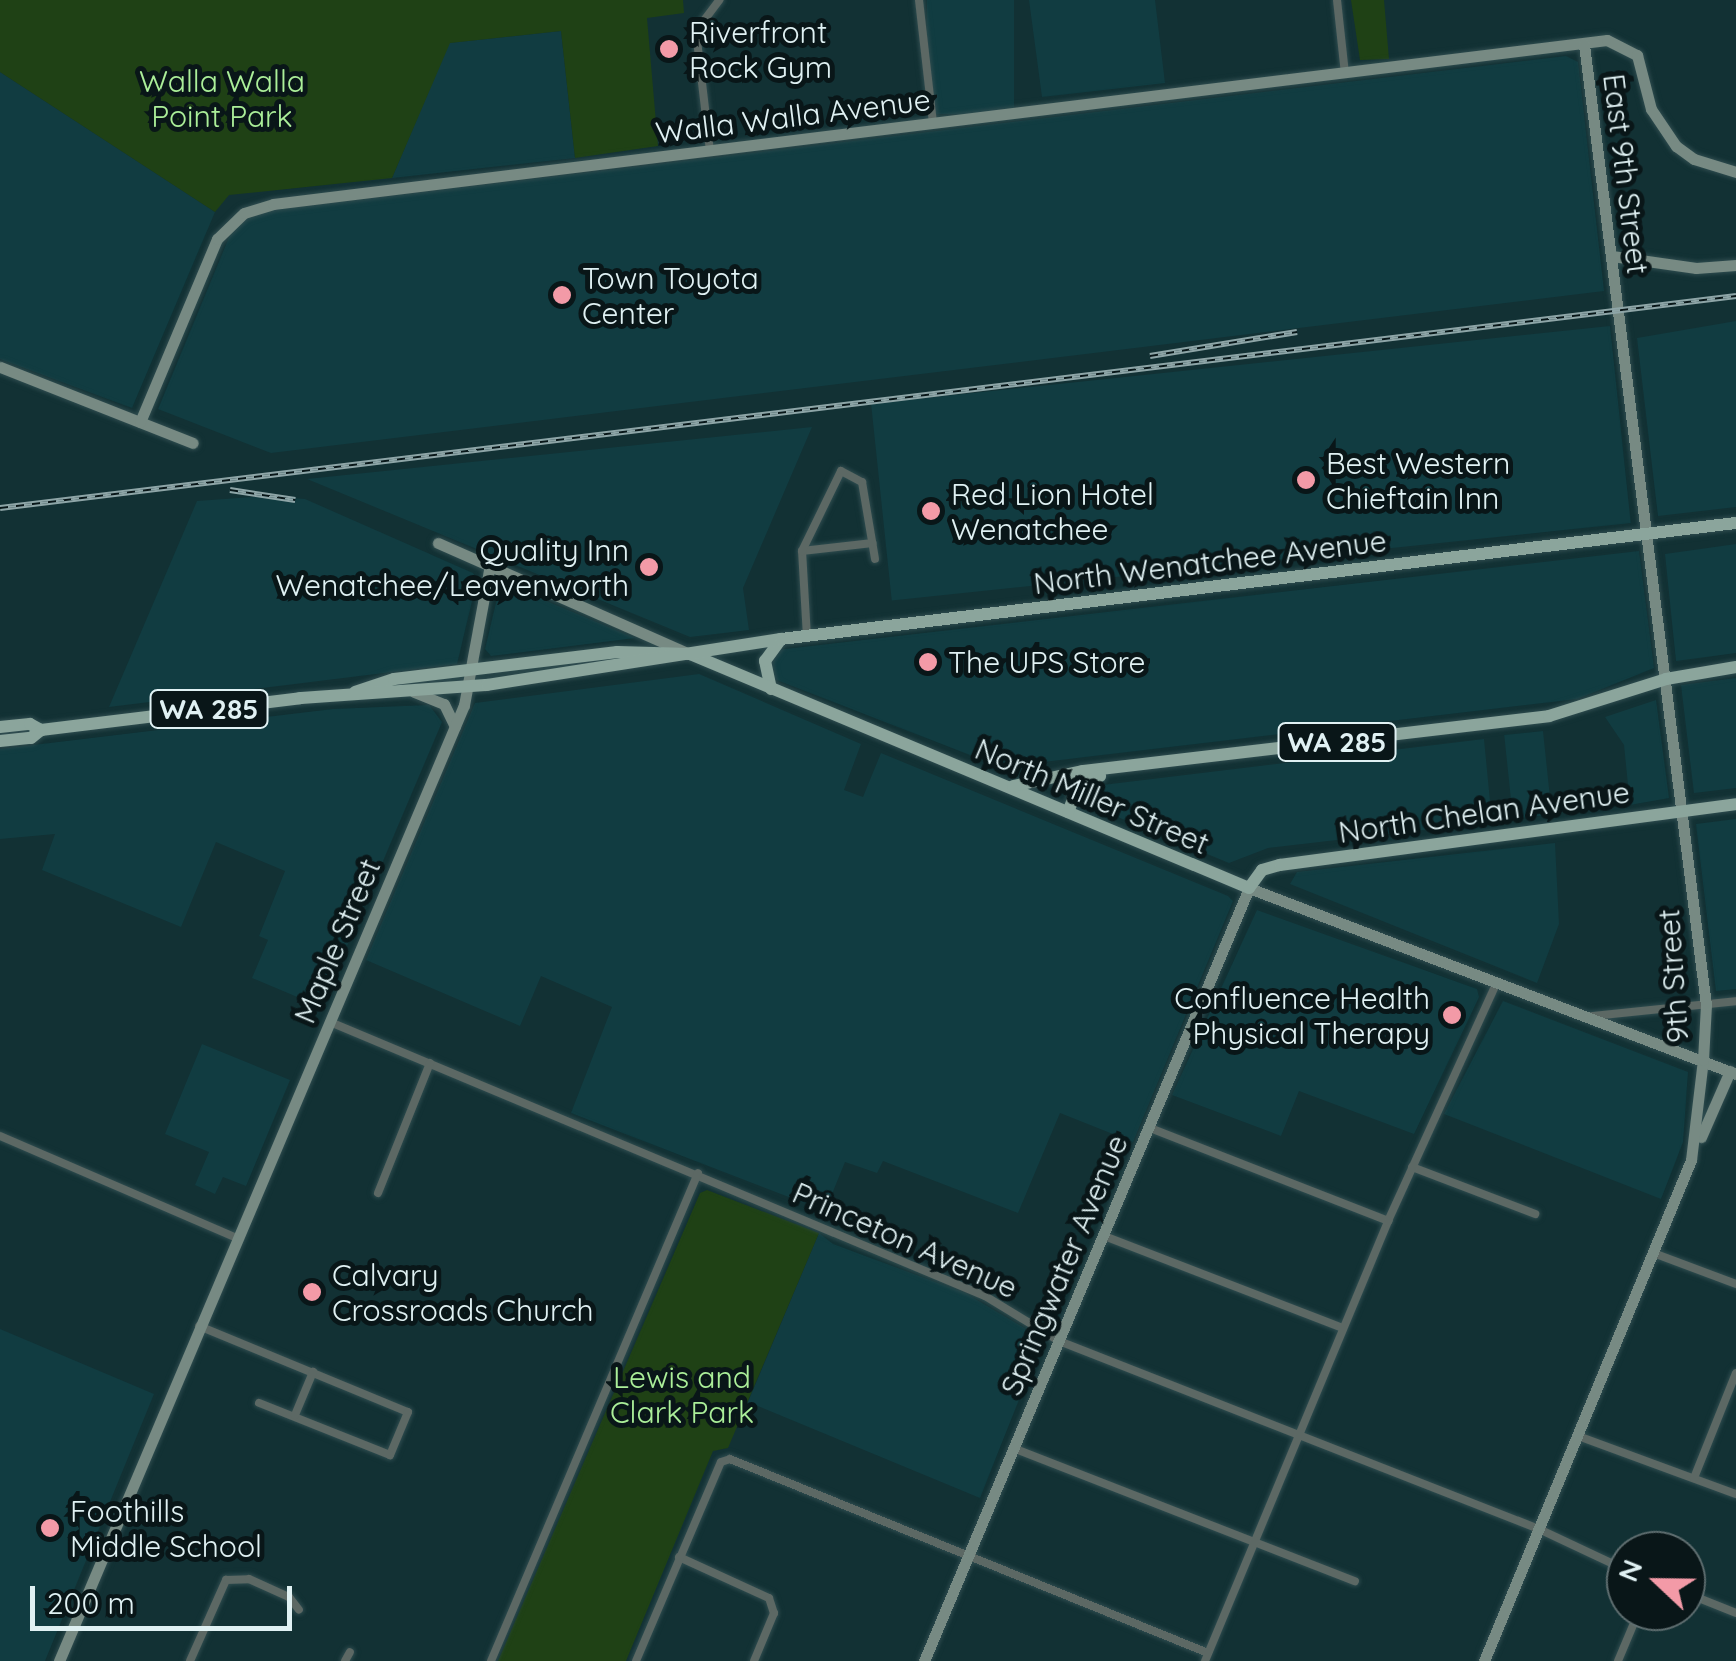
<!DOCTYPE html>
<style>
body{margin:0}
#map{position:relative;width:1736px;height:1661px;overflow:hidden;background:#123134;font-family:Quicksand,sans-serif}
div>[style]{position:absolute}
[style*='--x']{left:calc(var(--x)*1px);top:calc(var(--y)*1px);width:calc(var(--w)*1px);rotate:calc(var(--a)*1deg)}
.built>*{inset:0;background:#113c41;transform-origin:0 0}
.green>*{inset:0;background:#1f4115}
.roads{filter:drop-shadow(0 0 2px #2f4c4f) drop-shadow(0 0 2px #2f4c4f)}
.street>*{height:8px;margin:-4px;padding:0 4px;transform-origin:4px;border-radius:4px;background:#5c6864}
.secondary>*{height:11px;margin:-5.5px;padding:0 5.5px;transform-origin:5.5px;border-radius:5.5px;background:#778a83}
.primary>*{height:12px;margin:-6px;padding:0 6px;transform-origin:6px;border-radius:6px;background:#8ba59c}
.rail>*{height:6px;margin-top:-3px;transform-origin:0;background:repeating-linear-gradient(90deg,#091618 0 8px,#8ea5a7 0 16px);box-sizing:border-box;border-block:2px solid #8ea5a7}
.dots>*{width:28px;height:28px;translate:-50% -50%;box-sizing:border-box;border:5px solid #091618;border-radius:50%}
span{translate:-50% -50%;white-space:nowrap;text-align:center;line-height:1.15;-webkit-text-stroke:10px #091618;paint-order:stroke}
.shield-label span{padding:2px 8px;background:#091618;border:2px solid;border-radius:8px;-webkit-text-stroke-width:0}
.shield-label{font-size:28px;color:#e0f1f3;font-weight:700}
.poi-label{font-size:30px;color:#e0f1f3}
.left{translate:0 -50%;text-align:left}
.right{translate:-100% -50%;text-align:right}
.park-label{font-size:30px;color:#abef99}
.street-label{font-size:30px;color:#e0f1f3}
.north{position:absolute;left:1606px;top:1531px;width:100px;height:100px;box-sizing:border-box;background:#091618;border:2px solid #5f6e70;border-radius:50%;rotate:292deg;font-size:28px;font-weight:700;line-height:40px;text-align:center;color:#e0f1f3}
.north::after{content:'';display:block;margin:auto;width:35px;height:45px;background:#f39aa7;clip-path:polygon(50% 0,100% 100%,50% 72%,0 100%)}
.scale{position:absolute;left:30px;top:1586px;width:262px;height:45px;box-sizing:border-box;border:5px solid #e0f1f3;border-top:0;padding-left:12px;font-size:30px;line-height:35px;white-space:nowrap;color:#e0f1f3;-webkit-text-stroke:8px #091618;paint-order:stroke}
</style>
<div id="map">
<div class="built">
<div style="left:927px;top:0;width:87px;height:114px"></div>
<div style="clip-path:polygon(1029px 0,1155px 0,1165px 83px,1042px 97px)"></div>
<div style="clip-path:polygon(561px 31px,575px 158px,392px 178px,449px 43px)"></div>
<div style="clip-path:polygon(1566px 56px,1578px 62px,1604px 291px,271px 453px,158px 409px,230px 235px,247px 213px)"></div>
<div style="clip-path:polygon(0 72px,215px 212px,132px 408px,0 359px)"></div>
<div style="clip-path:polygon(1736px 321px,1736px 507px,1658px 516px,1637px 338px)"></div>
<div style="left:1610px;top:326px;width:198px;height:743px;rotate:84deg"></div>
<div style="clip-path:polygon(812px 427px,743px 588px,749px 630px,690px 637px,307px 479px)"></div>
<div style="clip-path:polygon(265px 496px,305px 499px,473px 573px,477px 580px,457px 664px,109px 707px,197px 501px)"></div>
<div style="clip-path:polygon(1736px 544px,1736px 653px,1676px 661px,1665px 554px)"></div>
<div style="clip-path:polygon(1639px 551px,1654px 668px,1577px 699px,1001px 767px,769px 677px,776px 650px)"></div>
<div style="clip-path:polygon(501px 582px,635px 638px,491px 656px,485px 649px)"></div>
<div style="clip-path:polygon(699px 674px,861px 744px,844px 790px,863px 797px,881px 753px,1228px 896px,1233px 901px,1133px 1142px,1060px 1113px,1018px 1213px,883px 1161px,877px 1173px,845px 1162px,825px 1211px,571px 1113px,612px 1007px,541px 976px,520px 1026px,366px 960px,475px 703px)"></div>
<div style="clip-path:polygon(1736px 678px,1736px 788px,1694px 793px,1681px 685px)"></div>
<div style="clip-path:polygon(1656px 700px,1669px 798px,1630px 805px,1624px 745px,1605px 717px)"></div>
<div style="clip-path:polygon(429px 705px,442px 722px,321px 1007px,252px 978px,268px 940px,259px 936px,285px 871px,216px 842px,181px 927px,42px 870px,55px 834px,0 839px,0 749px,333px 709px)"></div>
<div style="left:1543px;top:731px;width:84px;height:39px;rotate:84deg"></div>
<div style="clip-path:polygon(1484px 739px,1492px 822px,1268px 848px,1229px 863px,1079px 801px,1086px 787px)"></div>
<div style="clip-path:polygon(1736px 819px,1736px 989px,1716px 991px,1696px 824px)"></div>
<div style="clip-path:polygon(1555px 843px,1559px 924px,1537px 983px,1290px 884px,1297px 872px)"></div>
<div style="clip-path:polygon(1257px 910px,1477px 989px,1479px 997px,1414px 1134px,1299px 1091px,1281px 1136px,1172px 1095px)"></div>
<div style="clip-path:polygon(1503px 1001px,1688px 1072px,1683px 1142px,1661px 1199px,1444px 1114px)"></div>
<div style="clip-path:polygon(202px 1044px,290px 1080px,246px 1186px,223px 1177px,215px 1194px,195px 1185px,209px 1152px,165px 1134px)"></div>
<div style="clip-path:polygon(819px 1233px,833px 1244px,965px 1293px,1043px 1339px,980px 1498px,748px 1402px)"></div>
<div style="clip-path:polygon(0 1329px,154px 1394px,45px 1661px,0 1661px)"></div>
</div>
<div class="green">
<div style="clip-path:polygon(0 0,683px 0,684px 13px,647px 18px,658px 146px,575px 158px,561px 31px,450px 43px,392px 178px,229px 195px,215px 212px,0 72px)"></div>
<div style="clip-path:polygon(1351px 0,1384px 0,1389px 59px,1360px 60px)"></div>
<div style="clip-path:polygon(707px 1190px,819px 1233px,728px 1448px,713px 1451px,626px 1661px,498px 1661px,700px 1193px)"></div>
</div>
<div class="roads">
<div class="street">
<div style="--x:919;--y:0;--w:124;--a:83.5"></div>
<div style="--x:1337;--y:0;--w:74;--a:83.8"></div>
<div style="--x:710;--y:151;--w:121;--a:-96.7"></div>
<div style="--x:696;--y:31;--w:39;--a:-53"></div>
<div style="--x:802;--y:551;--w:71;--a:-6.4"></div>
<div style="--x:807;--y:637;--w:86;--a:-93.3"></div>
<div style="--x:802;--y:551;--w:89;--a:-64"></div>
<div style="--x:841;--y:471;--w:24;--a:28"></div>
<div style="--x:862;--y:482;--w:78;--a:80.4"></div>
<div style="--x:1592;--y:1016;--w:145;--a:-5.9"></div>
<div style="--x:330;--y:1022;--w:710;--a:22.7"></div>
<div style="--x:985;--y:1296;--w:87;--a:31.3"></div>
<div style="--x:1059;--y:1341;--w:516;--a:21.39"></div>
<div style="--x:1539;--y:1529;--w:96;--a:25.2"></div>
<div style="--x:1150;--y:1128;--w:256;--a:21.3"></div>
<div style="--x:0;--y:1136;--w:256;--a:23.3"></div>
<div style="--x:1412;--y:1167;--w:132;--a:20.9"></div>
<div style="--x:378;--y:1193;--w:140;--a:-68.2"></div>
<div style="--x:1104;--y:1236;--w:256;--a:21.1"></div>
<div style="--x:1653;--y:1253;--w:89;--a:20.5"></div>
<div style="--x:199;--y:1326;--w:226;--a:22.4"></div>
<div style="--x:408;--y:1412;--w:47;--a:112.7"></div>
<div style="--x:390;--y:1455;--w:141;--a:-158.3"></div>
<div style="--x:295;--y:1415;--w:47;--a:-67.3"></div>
<div style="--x:1578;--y:1436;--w:168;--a:20.2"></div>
<div style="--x:1013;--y:1448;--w:367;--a:21.3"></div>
<div style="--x:1694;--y:1478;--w:113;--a:-68.2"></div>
<div style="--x:679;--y:1557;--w:99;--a:24.5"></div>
<div style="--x:769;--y:1598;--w:16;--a:72"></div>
<div style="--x:774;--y:1613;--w:52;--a:112.6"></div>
<div style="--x:1686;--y:1593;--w:54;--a:21.8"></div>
<div style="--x:190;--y:1661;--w:89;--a:-66"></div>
<div style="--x:226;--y:1580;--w:23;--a:-2"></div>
<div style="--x:249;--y:1579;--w:44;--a:24.2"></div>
<div style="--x:289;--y:1597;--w:16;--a:52"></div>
<div style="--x:345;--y:1661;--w:10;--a:-61"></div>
<div style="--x:491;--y:1661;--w:530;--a:-67.01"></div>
<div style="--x:636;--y:1661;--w:216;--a:-66.9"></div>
<div style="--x:721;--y:1462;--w:9;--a:-18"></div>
<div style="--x:730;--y:1459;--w:516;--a:22.09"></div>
<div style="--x:1205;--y:1661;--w:477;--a:-67.4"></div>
<div style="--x:1388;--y:1221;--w:263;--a:-65.5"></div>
<div style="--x:1618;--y:1661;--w:54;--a:-67.2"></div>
</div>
<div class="secondary">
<div style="--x:1612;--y:256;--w:85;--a:8.1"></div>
<div style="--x:1696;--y:268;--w:40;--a:-4.3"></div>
<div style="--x:0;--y:367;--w:207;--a:21.5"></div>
<div style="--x:140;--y:422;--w:199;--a:-67.2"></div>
<div style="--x:217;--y:239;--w:37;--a:-44"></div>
<div style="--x:244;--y:213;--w:30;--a:-17"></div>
<div style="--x:273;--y:204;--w:1344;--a:-7.01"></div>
<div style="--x:1607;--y:40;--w:34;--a:27"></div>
<div style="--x:1637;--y:55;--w:56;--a:75.5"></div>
<div style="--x:1651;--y:109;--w:45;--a:56"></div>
<div style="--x:1676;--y:146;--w:22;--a:36"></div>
<div style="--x:1694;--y:159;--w:44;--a:17.2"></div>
<div style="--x:438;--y:543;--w:275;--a:23.8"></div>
<div style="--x:414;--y:692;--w:32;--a:22"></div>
<div style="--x:444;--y:704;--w:25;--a:64"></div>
<div style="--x:1701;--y:1137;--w:72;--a:-66.3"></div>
<div style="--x:59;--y:1661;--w:1038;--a:-67.04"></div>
<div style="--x:464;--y:705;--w:142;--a:-79.5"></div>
<div style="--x:924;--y:1661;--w:839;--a:-67.2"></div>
<div style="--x:1249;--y:888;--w:521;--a:20.9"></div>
<div style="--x:1484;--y:1661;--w:542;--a:-67.55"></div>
<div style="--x:1691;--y:1160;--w:101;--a:-83.2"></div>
<div style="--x:1703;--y:1060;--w:55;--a:-86.9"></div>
<div style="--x:1706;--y:1005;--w:969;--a:-97.24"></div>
</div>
<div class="primary">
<div style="--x:771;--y:689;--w:29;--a:-102"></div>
<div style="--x:765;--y:661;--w:27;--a:-54"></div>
<div style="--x:355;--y:692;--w:41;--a:-18.4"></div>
<div style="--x:394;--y:679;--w:225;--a:-6.9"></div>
<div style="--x:617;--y:652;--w:73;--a:1.6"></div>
<div style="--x:690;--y:654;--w:606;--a:22.71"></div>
<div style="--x:1249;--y:888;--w:22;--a:-54"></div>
<div style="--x:1262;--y:870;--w:19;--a:-16"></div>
<div style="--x:1280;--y:865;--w:460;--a:-7.6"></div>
<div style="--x:0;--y:727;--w:30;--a:-6"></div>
<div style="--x:30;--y:724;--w:13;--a:29"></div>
<div style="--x:0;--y:741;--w:31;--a:-6"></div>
<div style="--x:31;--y:738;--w:13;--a:-39"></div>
<div style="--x:41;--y:730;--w:261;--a:-7"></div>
<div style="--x:300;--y:698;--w:187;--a:-4"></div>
<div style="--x:487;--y:685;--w:298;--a:-8.9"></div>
<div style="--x:781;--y:639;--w:962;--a:-6.93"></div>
<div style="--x:1013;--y:786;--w:72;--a:-12.1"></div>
<div style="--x:1083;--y:771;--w:469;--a:-6.7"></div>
<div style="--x:1549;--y:716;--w:123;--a:-17.5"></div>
<div style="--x:1666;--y:679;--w:71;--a:-9.7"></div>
<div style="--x:1068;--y:812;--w:29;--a:-68"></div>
<div style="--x:1079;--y:785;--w:23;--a:-23"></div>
</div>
</div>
<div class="rail">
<div style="--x:1150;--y:356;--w:149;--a:-9.3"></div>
<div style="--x:230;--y:490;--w:66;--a:8.7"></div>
<div style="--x:0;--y:508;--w:1749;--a:-6.96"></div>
</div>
<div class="dots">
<div style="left:669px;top:49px;background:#f39aa7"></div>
<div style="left:562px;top:295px;background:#f39aa7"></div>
<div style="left:1306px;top:480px;background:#f39aa7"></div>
<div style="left:931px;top:511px;background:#f39aa7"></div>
<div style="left:649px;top:567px;background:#f39aa7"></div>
<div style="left:928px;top:662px;background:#f39aa7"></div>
<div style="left:1452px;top:1015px;background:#f39aa7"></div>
<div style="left:312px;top:1292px;background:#f39aa7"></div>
<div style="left:50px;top:1528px;background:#f39aa7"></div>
</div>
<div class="shield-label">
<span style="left:209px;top:709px">WA 285</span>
<span style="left:1337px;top:742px">WA 285</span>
</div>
<div class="poi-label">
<span class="left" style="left:689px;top:49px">Riverfront<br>Rock Gym</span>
<span class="left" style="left:582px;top:295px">Town Toyota<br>Center</span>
<span class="left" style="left:1326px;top:480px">Best Western<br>Chieftain Inn</span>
<span class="left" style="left:951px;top:511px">Red Lion Hotel<br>Wenatchee</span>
<span class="right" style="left:629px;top:567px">Quality Inn<br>Wenatchee/Leavenworth</span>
<span class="left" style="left:948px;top:662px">The UPS Store</span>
<span class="right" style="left:1430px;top:1015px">Confluence Health<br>Physical Therapy</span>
<span class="left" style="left:332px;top:1292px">Calvary<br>Crossroads Church</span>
<span class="left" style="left:70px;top:1528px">Foothills<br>Middle School</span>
</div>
<div class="park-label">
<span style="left:222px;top:98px">Walla Walla<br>Point Park</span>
<span style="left:682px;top:1394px">Lewis and<br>Clark Park</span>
</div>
<div class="street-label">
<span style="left:793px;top:116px;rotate:-7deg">Walla Walla Avenue</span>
<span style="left:1626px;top:174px;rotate:83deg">East 9th Street</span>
<span style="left:1210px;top:562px;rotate:-7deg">North Wenatchee Avenue</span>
<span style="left:1092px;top:796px;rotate:23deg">North Miller Street</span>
<span style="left:1484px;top:812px;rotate:-8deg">North Chelan Avenue</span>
<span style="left:337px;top:941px;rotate:-67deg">Maple Street</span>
<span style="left:1673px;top:976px;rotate:-94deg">9th Street</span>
<span style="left:905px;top:1240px;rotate:24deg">Princeton Avenue</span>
<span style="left:1064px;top:1265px;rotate:-67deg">Springwater Avenue</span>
</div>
<div class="north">N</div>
<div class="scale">200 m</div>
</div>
